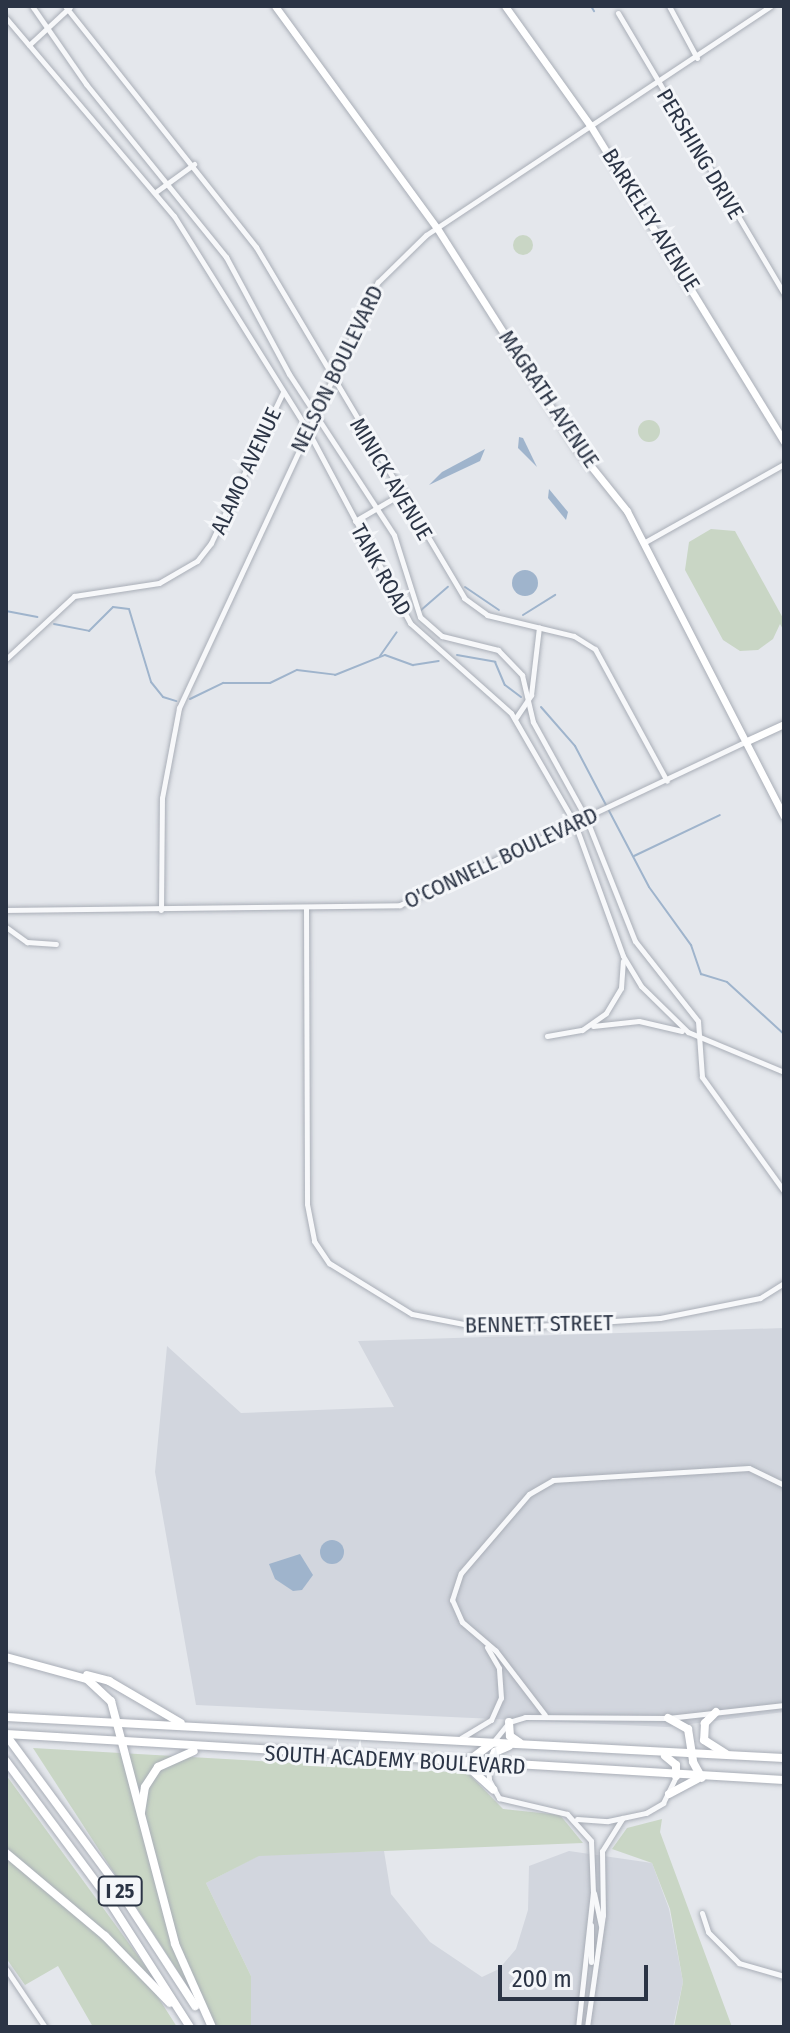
<!DOCTYPE html>
<style>
body{margin:0}
#map{position:relative;width:790px;height:2033px;overflow:hidden;background:#e4e7ec;font-family:"Fira Sans Condensed",sans-serif}
div>[style]{position:absolute}
[style*='--x']{left:calc(var(--x)*1px);top:calc(var(--y)*1px);width:calc(var(--w)*1px);rotate:calc(var(--a)*1deg)}
.built>*{inset:0;background:#d2d6de}
.green>*{inset:0;background:#c9d6c5}
.round{border-radius:50%}
.water>*{inset:0;background:#9fb4cc}
.stream>*{height:2px;margin:-1px;padding:0 1px;transform-origin:1px;border-radius:1px;background:#9fb4cc}
.roads{filter:drop-shadow(0 0 2px #a9aeb7) drop-shadow(0 0 2px #a9aeb7)}
.minor>*{height:5px;margin:-2.5px;padding:0 2.5px;transform-origin:2.5px;border-radius:2.5px;background:#f7f8fa}
.major>*{height:7px;margin:-3.5px;padding:0 3.5px;transform-origin:3.5px;border-radius:3.5px;background:#fff}
.highway>*{height:8px;margin:-4px;padding:0 4px;transform-origin:4px;border-radius:4px;background:#fff}
span{translate:-50% -50%;white-space:nowrap;text-align:center;line-height:1.15;-webkit-text-stroke:6px #f4f6f9;paint-order:stroke}
.shield-label span{padding:2px 6px;background:#f4f6f9;border:2px solid;border-radius:6px;-webkit-text-stroke-width:0}
.shield-label{font-size:20px;color:#2b3445;font-weight:700}
.street-label{font-size:22px;color:#2b3445}
.frame{position:absolute;inset:0;border:8px solid #2b3445;pointer-events:none}
.scale{position:absolute;left:498px;top:1965px;width:150px;height:36px;box-sizing:border-box;border:4px solid #2b3445;border-top:0;padding-left:10px;font-size:24px;line-height:28px;white-space:nowrap;color:#2b3445;-webkit-text-stroke:6px #f4f6f9;paint-order:stroke}
</style>
<div id="map">
<div class="built">
<div style="clip-path:polygon(784px 1328px,784px 1712px,667px 1727px,196px 1705px,155px 1472px,167px 1346px,241px 1413px,394px 1407px,358px 1341px)"></div>
<div style="clip-path:polygon(384px 1851px,391px 1894px,430px 1942px,482px 1977px,499px 1969px,516px 1949px,528px 1910px,529px 1866px,569px 1851px,652px 1863px,669px 1909px,683px 1982px,673px 2027px,251px 2027px,251px 1976px,206px 1883px,260px 1855px)"></div>
</div>
<div class="green">
<div class="round" style="left:513px;top:235px;width:20px;height:20px"></div>
<div class="round" style="left:638px;top:420px;width:22px;height:22px"></div>
<div style="clip-path:polygon(711px 529px,735px 531px,784px 620px,784px 631px,780px 624px,773px 639px,758px 650px,740px 651px,723px 640px,685px 570px,689px 542px)"></div>
<div style="clip-path:polygon(33px 1748px,468px 1773px,503px 1809px,560px 1815px,583px 1843px,259px 1856px,206px 1883px,251px 1976px,251px 2027px,214px 2027px)"></div>
<div style="clip-path:polygon(6px 1775px,152px 1975px,156px 1994px,177px 2027px,93px 2027px,58px 1966px,25px 1985px,6px 1958px)"></div>
<div style="clip-path:polygon(662px 1819px,660px 1832px,732px 2027px,674px 2027px,683px 1982px,670px 1909px,652px 1863px,612px 1849px,627px 1828px)"></div>
</div>
<div class="water">
<div style="clip-path:polygon(519px 437px,523px 438px,537px 467px,518px 448px)"></div>
<div style="clip-path:polygon(485px 449px,480px 461px,429px 485px,442px 472px)"></div>
<div style="clip-path:polygon(549px 489px,568px 512px,566px 520px,548px 498px)"></div>
<div class="round" style="left:512px;top:570px;width:26px;height:26px"></div>
<div class="round" style="left:320px;top:1540px;width:24px;height:24px"></div>
<div style="clip-path:polygon(300px 1554px,313px 1575px,302px 1590px,293px 1591px,275px 1579px,269px 1564px)"></div>
</div>
<div class="stream">
<div style="--x:591;--y:6;--w:6;--a:59"></div>
<div style="--x:465;--y:587;--w:41;--a:34.1"></div>
<div style="--x:6;--y:611;--w:32;--a:11"></div>
<div style="--x:420;--y:611;--w:37;--a:-41"></div>
<div style="--x:523;--y:615;--w:38;--a:-32"></div>
<div style="--x:54;--y:624;--w:36;--a:11"></div>
<div style="--x:89;--y:631;--w:34;--a:-45"></div>
<div style="--x:113;--y:607;--w:16;--a:7"></div>
<div style="--x:129;--y:609;--w:76;--a:73.2"></div>
<div style="--x:151;--y:682;--w:19;--a:51"></div>
<div style="--x:163;--y:697;--w:14;--a:17"></div>
<div style="--x:457;--y:655;--w:39;--a:10"></div>
<div style="--x:495;--y:662;--w:25;--a:67"></div>
<div style="--x:505;--y:685;--w:20;--a:37"></div>
<div style="--x:380;--y:656;--w:29;--a:-55"></div>
<div style="--x:190;--y:699;--w:37;--a:-26"></div>
<div style="--x:223;--y:683;--w:47;--a:0"></div>
<div style="--x:270;--y:683;--w:30;--a:-26"></div>
<div style="--x:297;--y:670;--w:38;--a:7"></div>
<div style="--x:335;--y:675;--w:54;--a:-21.8"></div>
<div style="--x:385;--y:655;--w:30;--a:20"></div>
<div style="--x:413;--y:665;--w:26;--a:-9"></div>
<div style="--x:541;--y:707;--w:52;--a:48.9"></div>
<div style="--x:575;--y:746;--w:159;--a:62.3"></div>
<div style="--x:649;--y:887;--w:72;--a:54.1"></div>
<div style="--x:691;--y:945;--w:31;--a:71"></div>
<div style="--x:701;--y:974;--w:27;--a:17"></div>
<div style="--x:727;--y:982;--w:77;--a:42.4"></div>
<div style="--x:634;--y:856;--w:95;--a:-25.5"></div>
</div>
<div class="roads">
<div class="minor">
<div style="--x:32;--y:6;--w:95;--a:55.3"></div>
<div style="--x:86;--y:84;--w:223;--a:51"></div>
<div style="--x:226;--y:257;--w:133;--a:61.7"></div>
<div style="--x:289;--y:374;--w:192;--a:56.9"></div>
<div style="--x:394;--y:535;--w:86;--a:72.4"></div>
<div style="--x:420;--y:617;--w:29;--a:41"></div>
<div style="--x:442;--y:636;--w:58;--a:14"></div>
<div style="--x:498;--y:650;--w:35;--a:46"></div>
<div style="--x:522;--y:675;--w:48;--a:76.8"></div>
<div style="--x:533;--y:722;--w:110;--a:61.1"></div>
<div style="--x:586;--y:818;--w:132;--a:68.3"></div>
<div style="--x:635;--y:941;--w:102;--a:51.8"></div>
<div style="--x:698;--y:1021;--w:56;--a:85.9"></div>
<div style="--x:702;--y:1077;--w:140;--a:54.3"></div>
<div style="--x:65;--y:6;--w:308;--a:51.6"></div>
<div style="--x:256;--y:247;--w:408;--a:59.3"></div>
<div style="--x:464;--y:598;--w:29;--a:36"></div>
<div style="--x:487;--y:615;--w:89;--a:13.6"></div>
<div style="--x:574;--y:636;--w:25;--a:32"></div>
<div style="--x:595;--y:649;--w:150;--a:61.4"></div>
<div style="--x:669;--y:6;--w:59;--a:61.7"></div>
<div style="--x:618;--y:13;--w:326;--a:59.4"></div>
<div style="--x:6;--y:18;--w:260;--a:49.7"></div>
<div style="--x:174;--y:216;--w:251;--a:58"></div>
<div style="--x:307;--y:429;--w:220;--a:62"></div>
<div style="--x:410;--y:623;--w:135;--a:41.7"></div>
<div style="--x:511;--y:713;--w:128;--a:60"></div>
<div style="--x:575;--y:824;--w:140;--a:70"></div>
<div style="--x:623;--y:956;--w:35;--a:59"></div>
<div style="--x:641;--y:986;--w:66;--a:44.4"></div>
<div style="--x:688;--y:1032;--w:104;--a:22.6"></div>
<div style="--x:29;--y:45;--w:56;--a:-42.8"></div>
<div style="--x:157;--y:191;--w:46;--a:-36.1"></div>
<div style="--x:355;--y:521;--w:53;--a:-30.4"></div>
<div style="--x:645;--y:542;--w:159;--a:-29.3"></div>
<div style="--x:6;--y:659;--w:93;--a:-42.8"></div>
<div style="--x:74;--y:596;--w:86;--a:-8.7"></div>
<div style="--x:159;--y:583;--w:44;--a:-30.1"></div>
<div style="--x:197;--y:561;--w:23;--a:-52"></div>
<div style="--x:211;--y:543;--w:167;--a:-64.5"></div>
<div style="--x:515;--y:719;--w:29;--a:-56"></div>
<div style="--x:531;--y:695;--w:68;--a:-83.3"></div>
<div style="--x:306;--y:908;--w:296;--a:89.8"></div>
<div style="--x:307;--y:1204;--w:38;--a:79"></div>
<div style="--x:314;--y:1241;--w:27;--a:56"></div>
<div style="--x:329;--y:1263;--w:97;--a:31.6"></div>
<div style="--x:412;--y:1314;--w:79;--a:10.9"></div>
<div style="--x:490;--y:1329;--w:170;--a:-3.7"></div>
<div style="--x:660;--y:1318;--w:102;--a:-11.3"></div>
<div style="--x:760;--y:1298;--w:28;--a:-32"></div>
<div style="--x:6;--y:910;--w:394;--a:-0.7"></div>
<div style="--x:400;--y:905;--w:384;--a:-25.3"></div>
<div style="--x:161;--y:910;--w:112;--a:-89.5"></div>
<div style="--x:162;--y:798;--w:92;--a:-79.3"></div>
<div style="--x:179;--y:708;--w:470;--a:-65"></div>
<div style="--x:378;--y:282;--w:67;--a:-44.4"></div>
<div style="--x:426;--y:235;--w:414;--a:-33.6"></div>
<div style="--x:6;--y:927;--w:26;--a:36"></div>
<div style="--x:27;--y:942;--w:29;--a:4"></div>
<div style="--x:593;--y:1026;--w:46;--a:-6.2"></div>
<div style="--x:639;--y:1021;--w:44;--a:13.1"></div>
<div style="--x:547;--y:1036;--w:36;--a:-10"></div>
<div style="--x:582;--y:1030;--w:29;--a:-35"></div>
<div style="--x:606;--y:1013;--w:29;--a:-59"></div>
<div style="--x:621;--y:988;--w:27;--a:-86"></div>
<div style="--x:545;--y:1715;--w:81;--a:-127.4"></div>
<div style="--x:496;--y:1651;--w:45;--a:-139.5"></div>
<div style="--x:462;--y:1622;--w:24;--a:-114"></div>
<div style="--x:452;--y:1600;--w:28;--a:-72"></div>
<div style="--x:461;--y:1573;--w:104;--a:-49.3"></div>
<div style="--x:529;--y:1494;--w:28;--a:-30"></div>
<div style="--x:553;--y:1480;--w:196;--a:-3.5"></div>
<div style="--x:749;--y:1468;--w:39;--a:26"></div>
<div style="--x:461;--y:1738;--w:35;--a:-31"></div>
<div style="--x:491;--y:1720;--w:24;--a:-66"></div>
<div style="--x:501;--y:1698;--w:30;--a:-94"></div>
<div style="--x:499;--y:1668;--w:24;--a:-120"></div>
<div style="--x:493;--y:1742;--w:26;--a:-51"></div>
<div style="--x:509;--y:1722;--w:17;--a:-17"></div>
<div style="--x:525;--y:1717;--w:143;--a:0.4"></div>
<div style="--x:668;--y:1718;--w:117;--a:-6.4"></div>
<div style="--x:488;--y:1765;--w:15;--a:86"></div>
<div style="--x:489;--y:1780;--w:21;--a:61"></div>
<div style="--x:499;--y:1798;--w:70;--a:13.2"></div>
<div style="--x:567;--y:1814;--w:36;--a:48"></div>
<div style="--x:591;--y:1841;--w:51;--a:87.8"></div>
<div style="--x:593;--y:1892;--w:136;--a:96.3"></div>
<div style="--x:577;--y:1819;--w:31;--a:4"></div>
<div style="--x:608;--y:1821;--w:39;--a:-12"></div>
<div style="--x:646;--y:1813;--w:20;--a:-30"></div>
<div style="--x:663;--y:1803;--w:30;--a:-64"></div>
<div style="--x:594;--y:1893;--w:33;--a:78"></div>
<div style="--x:702;--y:1913;--w:20;--a:72"></div>
<div style="--x:708;--y:1932;--w:44;--a:45"></div>
<div style="--x:739;--y:1963;--w:47;--a:16.1"></div>
<div style="--x:591;--y:1962;--w:37;--a:-90"></div>
<div style="--x:6;--y:1969;--w:70;--a:56.1"></div>
<div style="--x:587;--y:2027;--w:113;--a:-81.9"></div>
<div style="--x:603;--y:1915;--w:64;--a:-90.9"></div>
<div style="--x:602;--y:1851;--w:39;--a:-58"></div>
</div>
<div class="major">
<div style="--x:275;--y:6;--w:275;--a:53.9"></div>
<div style="--x:437;--y:228;--w:263;--a:57.6"></div>
<div style="--x:578;--y:450;--w:78;--a:51.2"></div>
<div style="--x:627;--y:511;--w:343;--a:62.8"></div>
<div style="--x:505;--y:6;--w:146;--a:54.5"></div>
<div style="--x:590;--y:125;--w:372;--a:58.5"></div>
<div style="--x:747;--y:741;--w:41;--a:-24.7"></div>
</div>
<div class="highway">
<div style="--x:6;--y:1657;--w:84;--a:15.2"></div>
<div style="--x:87;--y:1679;--w:33;--a:43"></div>
<div style="--x:111;--y:1701;--w:251;--a:75.2"></div>
<div style="--x:175;--y:1944;--w:91;--a:66"></div>
<div style="--x:87;--y:1675;--w:23;--a:15"></div>
<div style="--x:109;--y:1681;--w:83;--a:30.3"></div>
<div style="--x:716;--y:1712;--w:16;--a:135"></div>
<div style="--x:705;--y:1723;--w:17;--a:93"></div>
<div style="--x:704;--y:1740;--w:26;--a:32"></div>
<div style="--x:6;--y:1717;--w:779;--a:3.02"></div>
<div style="--x:668;--y:1718;--w:23;--a:29"></div>
<div style="--x:688;--y:1729;--w:33;--a:81"></div>
<div style="--x:693;--y:1762;--w:18;--a:61"></div>
<div style="--x:509;--y:1722;--w:14;--a:86"></div>
<div style="--x:510;--y:1736;--w:12;--a:35"></div>
<div style="--x:6;--y:1734;--w:779;--a:3.38"></div>
<div style="--x:6;--y:1735;--w:179;--a:53.6"></div>
<div style="--x:112;--y:1879;--w:152;--a:56.8"></div>
<div style="--x:665;--y:1756;--w:14;--a:39"></div>
<div style="--x:676;--y:1765;--w:11;--a:90"></div>
<div style="--x:6;--y:1761;--w:164;--a:53.4"></div>
<div style="--x:104;--y:1893;--w:159;--a:57.3"></div>
<div style="--x:467;--y:1762;--w:30;--a:-37"></div>
<div style="--x:465;--y:1764;--w:38;--a:42"></div>
<div style="--x:488;--y:1765;--w:15;--a:-62"></div>
<div style="--x:495;--y:1752;--w:15;--a:-23"></div>
<div style="--x:669;--y:1794;--w:32;--a:-28"></div>
<div style="--x:141;--y:1812;--w:25;--a:-81"></div>
<div style="--x:145;--y:1787;--w:24;--a:-57"></div>
<div style="--x:158;--y:1767;--w:39;--a:-24"></div>
<div style="--x:6;--y:1853;--w:129;--a:40"></div>
<div style="--x:105;--y:1936;--w:93;--a:45.9"></div>
</div>
</div>
<div class="shield-label">
<span style="left:120px;top:1891px">I 25</span>
</div>
<div class="street-label">
<span style="left:700px;top:154px;rotate:59deg">PERSHING DRIVE</span>
<span style="left:651px;top:220px;rotate:58deg">BARKELEY AVENUE</span>
<span style="left:337px;top:369px;rotate:-64deg">NELSON BOULEVARD</span>
<span style="left:549px;top:399px;rotate:56deg">MAGRATH AVENUE</span>
<span style="left:246px;top:471px;rotate:-65deg">ALAMO AVENUE</span>
<span style="left:391px;top:479px;rotate:59deg">MINICK AVENUE</span>
<span style="left:381px;top:570px;rotate:61deg">TANK ROAD</span>
<span style="left:501px;top:858px;rotate:-25deg">O'CONNELL BOULEVARD</span>
<span style="left:539px;top:1324px;rotate:-1deg">BENNETT STREET</span>
<span style="left:395px;top:1760px;rotate:3deg">SOUTH ACADEMY BOULEVARD</span>
</div>
<div class="frame"></div>
<div class="scale">200 m</div>
</div>
